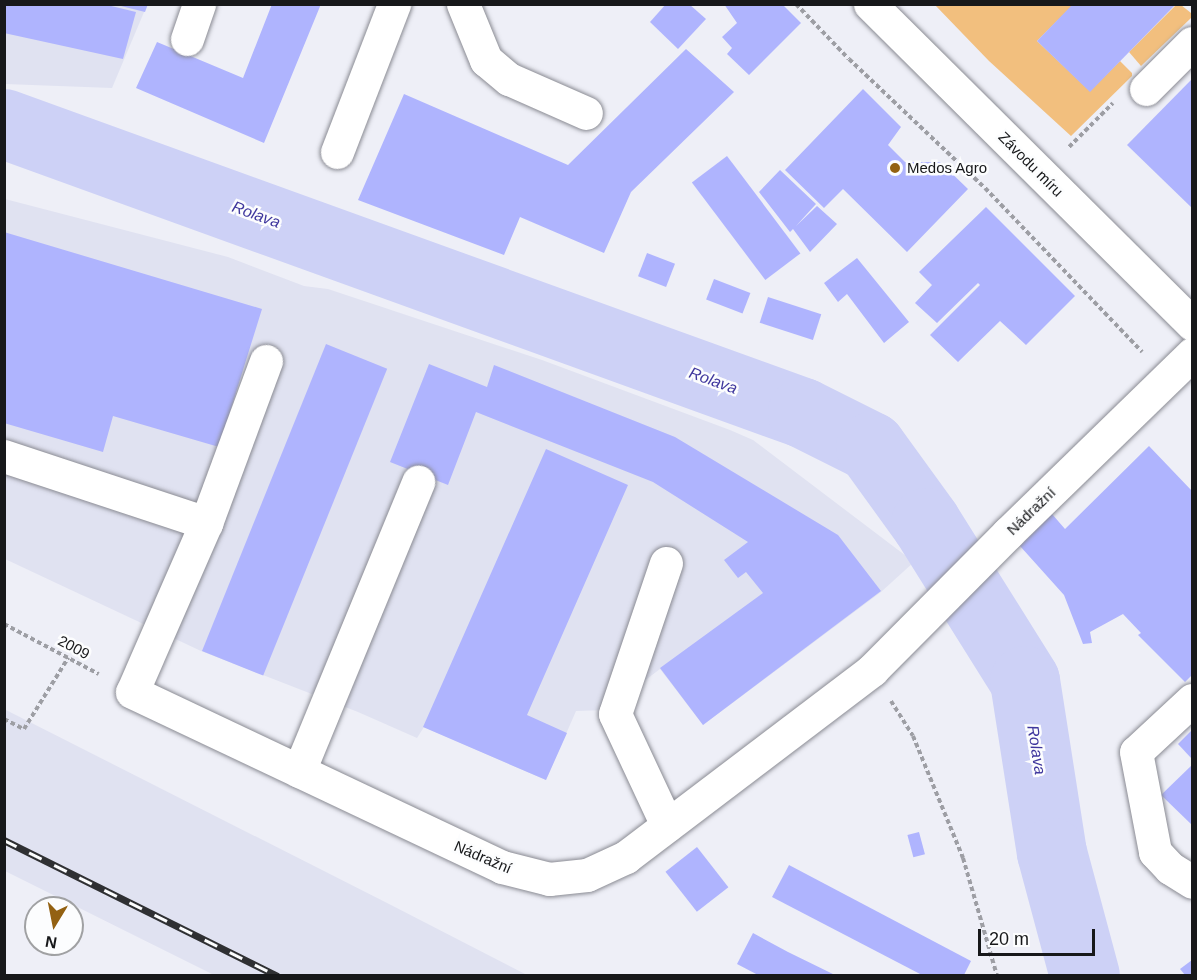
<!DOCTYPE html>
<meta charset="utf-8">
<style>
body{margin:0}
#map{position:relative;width:1197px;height:980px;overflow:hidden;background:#eeeff7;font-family:Arial,sans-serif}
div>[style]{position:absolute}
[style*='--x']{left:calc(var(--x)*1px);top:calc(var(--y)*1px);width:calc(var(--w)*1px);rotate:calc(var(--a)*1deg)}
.built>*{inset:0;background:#e0e2f1}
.green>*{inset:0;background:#f2bf7e}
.river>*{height:70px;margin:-35px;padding:0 35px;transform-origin:35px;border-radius:35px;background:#cdd1f6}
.building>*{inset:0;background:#afb4fe;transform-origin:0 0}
.path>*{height:4px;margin-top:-2px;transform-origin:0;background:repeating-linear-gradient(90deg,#9d9ea4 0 4.5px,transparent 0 7.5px)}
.roads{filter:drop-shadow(0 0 2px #8a8b93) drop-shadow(0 0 2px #8a8b93)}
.minor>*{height:33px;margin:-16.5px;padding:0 16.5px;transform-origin:16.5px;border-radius:16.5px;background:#fff}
.major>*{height:33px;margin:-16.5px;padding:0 16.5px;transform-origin:16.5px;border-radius:16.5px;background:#fff}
.rail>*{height:7px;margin-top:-3.5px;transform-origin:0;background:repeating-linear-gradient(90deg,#fcfdfe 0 14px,#2f3033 0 28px);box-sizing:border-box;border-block:2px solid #2f3033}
.dots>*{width:16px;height:16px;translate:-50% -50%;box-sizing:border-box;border:3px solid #fcfdfe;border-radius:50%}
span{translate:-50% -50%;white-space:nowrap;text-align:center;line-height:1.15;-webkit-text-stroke:5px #fcfdfe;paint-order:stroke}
.street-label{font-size:15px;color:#17181a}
.poi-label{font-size:15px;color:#17181a}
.left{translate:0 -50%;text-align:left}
.water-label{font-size:16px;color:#3f379d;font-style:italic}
.frame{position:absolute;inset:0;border:6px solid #17181a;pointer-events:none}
.north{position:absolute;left:24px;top:896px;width:60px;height:60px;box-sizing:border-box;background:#fcfdfe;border:2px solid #a0a1a3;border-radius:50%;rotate:190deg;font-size:16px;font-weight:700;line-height:24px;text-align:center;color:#17181a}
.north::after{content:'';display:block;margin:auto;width:21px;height:27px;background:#936112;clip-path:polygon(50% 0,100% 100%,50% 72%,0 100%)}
.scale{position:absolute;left:978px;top:929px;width:117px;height:27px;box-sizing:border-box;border:3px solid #17181a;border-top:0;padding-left:8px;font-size:18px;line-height:21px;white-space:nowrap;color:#17181a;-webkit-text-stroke:4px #fcfdfe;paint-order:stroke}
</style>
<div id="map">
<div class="built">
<div style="clip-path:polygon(5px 5px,147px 5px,112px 88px,5px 84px)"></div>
<div style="clip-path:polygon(5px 199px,228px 257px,304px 286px,328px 289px,542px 360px,730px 430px,753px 440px,914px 562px,881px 592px,703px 725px,660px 669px,606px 710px,576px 711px,546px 780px,424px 727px,417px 738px,358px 712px,201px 651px,5px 559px)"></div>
<div style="clip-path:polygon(4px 709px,391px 905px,527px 975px,214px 975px,5px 871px)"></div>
</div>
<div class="green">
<div style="clip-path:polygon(935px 5px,1073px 5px,1037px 41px,1090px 91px,1120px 61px,1132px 73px,1132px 76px,1071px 136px,989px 61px)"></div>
<div style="clip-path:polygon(1176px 5px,1181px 5px,1191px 13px,1191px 18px,1141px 66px,1129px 52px)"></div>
</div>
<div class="river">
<div style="--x:4;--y:124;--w:850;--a:19.89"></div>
<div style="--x:803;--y:413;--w:76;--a:26.6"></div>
<div style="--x:871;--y:447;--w:94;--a:54.1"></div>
<div style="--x:926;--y:523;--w:186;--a:57.9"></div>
<div style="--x:1025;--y:681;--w:174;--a:81.1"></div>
<div style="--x:1052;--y:853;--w:127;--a:75"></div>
</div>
<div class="building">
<div style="clip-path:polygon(4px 4px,103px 4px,136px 12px,123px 59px,4px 33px)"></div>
<div style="clip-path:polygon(113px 4px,148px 4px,145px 12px)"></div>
<div style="clip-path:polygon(272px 4px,321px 4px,264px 143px,136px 88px,157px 42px,243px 78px)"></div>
<div style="clip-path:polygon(666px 4px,689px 4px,706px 19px,678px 49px,650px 22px)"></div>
<div style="clip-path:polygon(724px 4px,782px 4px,801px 23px,749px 75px,727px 54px,732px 48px,722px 37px,737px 23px)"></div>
<div style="clip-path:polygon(1073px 4px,1176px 4px,1090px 92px,1037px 41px)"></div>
<div style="clip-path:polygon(686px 49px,734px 92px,631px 192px,604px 253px,520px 217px,504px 255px,358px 200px,404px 94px,568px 165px)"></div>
<div style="clip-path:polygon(1192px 79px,1192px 208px,1127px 145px)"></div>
<div style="clip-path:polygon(863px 89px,901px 127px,888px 145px,905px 162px,940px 162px,968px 189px,907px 252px,843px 189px,824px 208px,785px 170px)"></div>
<div style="left:727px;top:156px;width:122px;height:44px;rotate:53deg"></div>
<div style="clip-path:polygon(780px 170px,816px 204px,796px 226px,817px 206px,837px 224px,810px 252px,793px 229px,790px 232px,759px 192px)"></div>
<div style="clip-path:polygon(986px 207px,1075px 296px,1026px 345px,1000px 321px,958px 362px,930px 335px,980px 285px,978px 283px,937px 323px,915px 303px,932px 285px,919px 272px)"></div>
<div style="clip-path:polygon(4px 232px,262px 309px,219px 447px,113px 416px,103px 452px,4px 423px)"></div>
<div style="left:647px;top:253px;width:30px;height:25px;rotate:21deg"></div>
<div style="clip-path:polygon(857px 258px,909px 322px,884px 343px,847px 294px,838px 302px,824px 283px)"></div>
<div style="left:714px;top:279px;width:39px;height:22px;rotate:21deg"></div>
<div style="left:768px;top:297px;width:56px;height:27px;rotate:18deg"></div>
<div style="left:326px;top:344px;width:66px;height:331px;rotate:22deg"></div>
<div style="clip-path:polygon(429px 364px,487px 387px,494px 365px,675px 437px,838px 535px,881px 591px,703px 725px,660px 668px,763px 593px,746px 572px,738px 578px,724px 560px,748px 542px,653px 482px,476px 412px,448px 485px,390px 462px)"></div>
<div style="clip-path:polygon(1149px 446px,1192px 491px,1192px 675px,1185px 682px,1138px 635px,1141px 633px,1123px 614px,1090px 632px,1092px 643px,1083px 644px,1064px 595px,1020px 546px,1052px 514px,1065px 529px)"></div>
<div style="clip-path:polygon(546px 449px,628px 485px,527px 715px,567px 733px,546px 780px,423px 727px)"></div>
<div style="clip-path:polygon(1192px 730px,1192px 759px,1178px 744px)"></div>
<div style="clip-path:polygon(1192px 765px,1192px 825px,1161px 795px)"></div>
<div style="left:919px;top:832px;width:23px;height:12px;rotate:75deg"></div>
<div style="left:697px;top:847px;width:51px;height:40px;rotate:52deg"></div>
<div style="clip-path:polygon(789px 865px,971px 961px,964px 975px,922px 975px,772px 897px)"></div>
<div style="clip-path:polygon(753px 933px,788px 952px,835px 975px,758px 975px,737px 964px)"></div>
<div style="clip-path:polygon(1192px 960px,1192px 975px,1185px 975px,1180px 969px)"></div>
</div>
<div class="path">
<div style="--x:796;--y:4;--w:76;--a:46.1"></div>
<div style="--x:849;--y:59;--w:187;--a:43.5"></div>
<div style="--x:985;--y:188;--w:227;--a:46.2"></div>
<div style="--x:1069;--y:147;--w:62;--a:-45"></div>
<div style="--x:4;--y:624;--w:107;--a:27.8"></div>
<div style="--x:891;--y:701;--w:41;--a:57.8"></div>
<div style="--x:913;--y:736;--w:132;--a:67.7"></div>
<div style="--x:963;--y:858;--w:123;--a:73.9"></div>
<div style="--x:4;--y:719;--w:22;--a:27"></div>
<div style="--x:24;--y:729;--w:84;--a:-58.2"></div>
</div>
<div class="roads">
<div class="minor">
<div style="--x:463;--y:4;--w:61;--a:67.7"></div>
<div style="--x:486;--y:60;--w:30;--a:40"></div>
<div style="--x:509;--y:79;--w:84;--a:23.8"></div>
<div style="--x:187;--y:39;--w:37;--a:-71"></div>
<div style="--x:1146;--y:89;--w:65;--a:-45"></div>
<div style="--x:337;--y:152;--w:159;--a:-68.9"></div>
<div style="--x:266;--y:361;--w:173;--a:110.3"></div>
<div style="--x:206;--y:523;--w:184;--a:113.6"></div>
<div style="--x:132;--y:692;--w:409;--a:25.3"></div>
<div style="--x:502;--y:867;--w:49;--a:14.3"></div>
<div style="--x:549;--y:879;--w:38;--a:-6"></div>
<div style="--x:587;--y:875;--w:43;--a:-24.8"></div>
<div style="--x:626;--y:857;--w:309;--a:-37.2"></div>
<div style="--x:872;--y:670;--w:193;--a:-45.2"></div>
<div style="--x:1008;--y:533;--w:257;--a:-44.2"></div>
<div style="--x:4;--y:456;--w:213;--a:18.3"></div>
<div style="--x:666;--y:563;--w:159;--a:108.7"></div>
<div style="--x:615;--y:714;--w:123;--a:64.9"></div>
<div style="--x:1192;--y:700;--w:76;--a:137.1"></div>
<div style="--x:1136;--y:752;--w:102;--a:79.2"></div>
<div style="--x:1155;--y:852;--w:22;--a:47"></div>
<div style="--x:1170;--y:868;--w:26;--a:32"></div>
<div style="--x:299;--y:771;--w:313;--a:-67.6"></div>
</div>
<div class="major">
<div style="--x:870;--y:4;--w:454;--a:44.8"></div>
</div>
</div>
<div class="rail">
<div style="--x:4;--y:840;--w:306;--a:26.4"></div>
</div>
<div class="dots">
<div style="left:895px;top:168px;background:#936112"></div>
</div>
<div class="street-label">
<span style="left:1031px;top:164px;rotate:45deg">Závodu míru</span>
<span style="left:1031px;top:511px;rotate:-44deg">Nádražní</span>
<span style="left:74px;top:647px;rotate:28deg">2009</span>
<span style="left:483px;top:857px;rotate:23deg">Nádražní</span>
</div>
<div class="poi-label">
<span class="left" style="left:907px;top:168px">Medos Agro</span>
</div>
<div class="water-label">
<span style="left:256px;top:215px;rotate:20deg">Rolava</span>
<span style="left:713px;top:381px;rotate:20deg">Rolava</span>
<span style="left:1036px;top:750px;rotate:81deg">Rolava</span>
</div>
<div class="frame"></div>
<div class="north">N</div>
<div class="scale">20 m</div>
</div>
